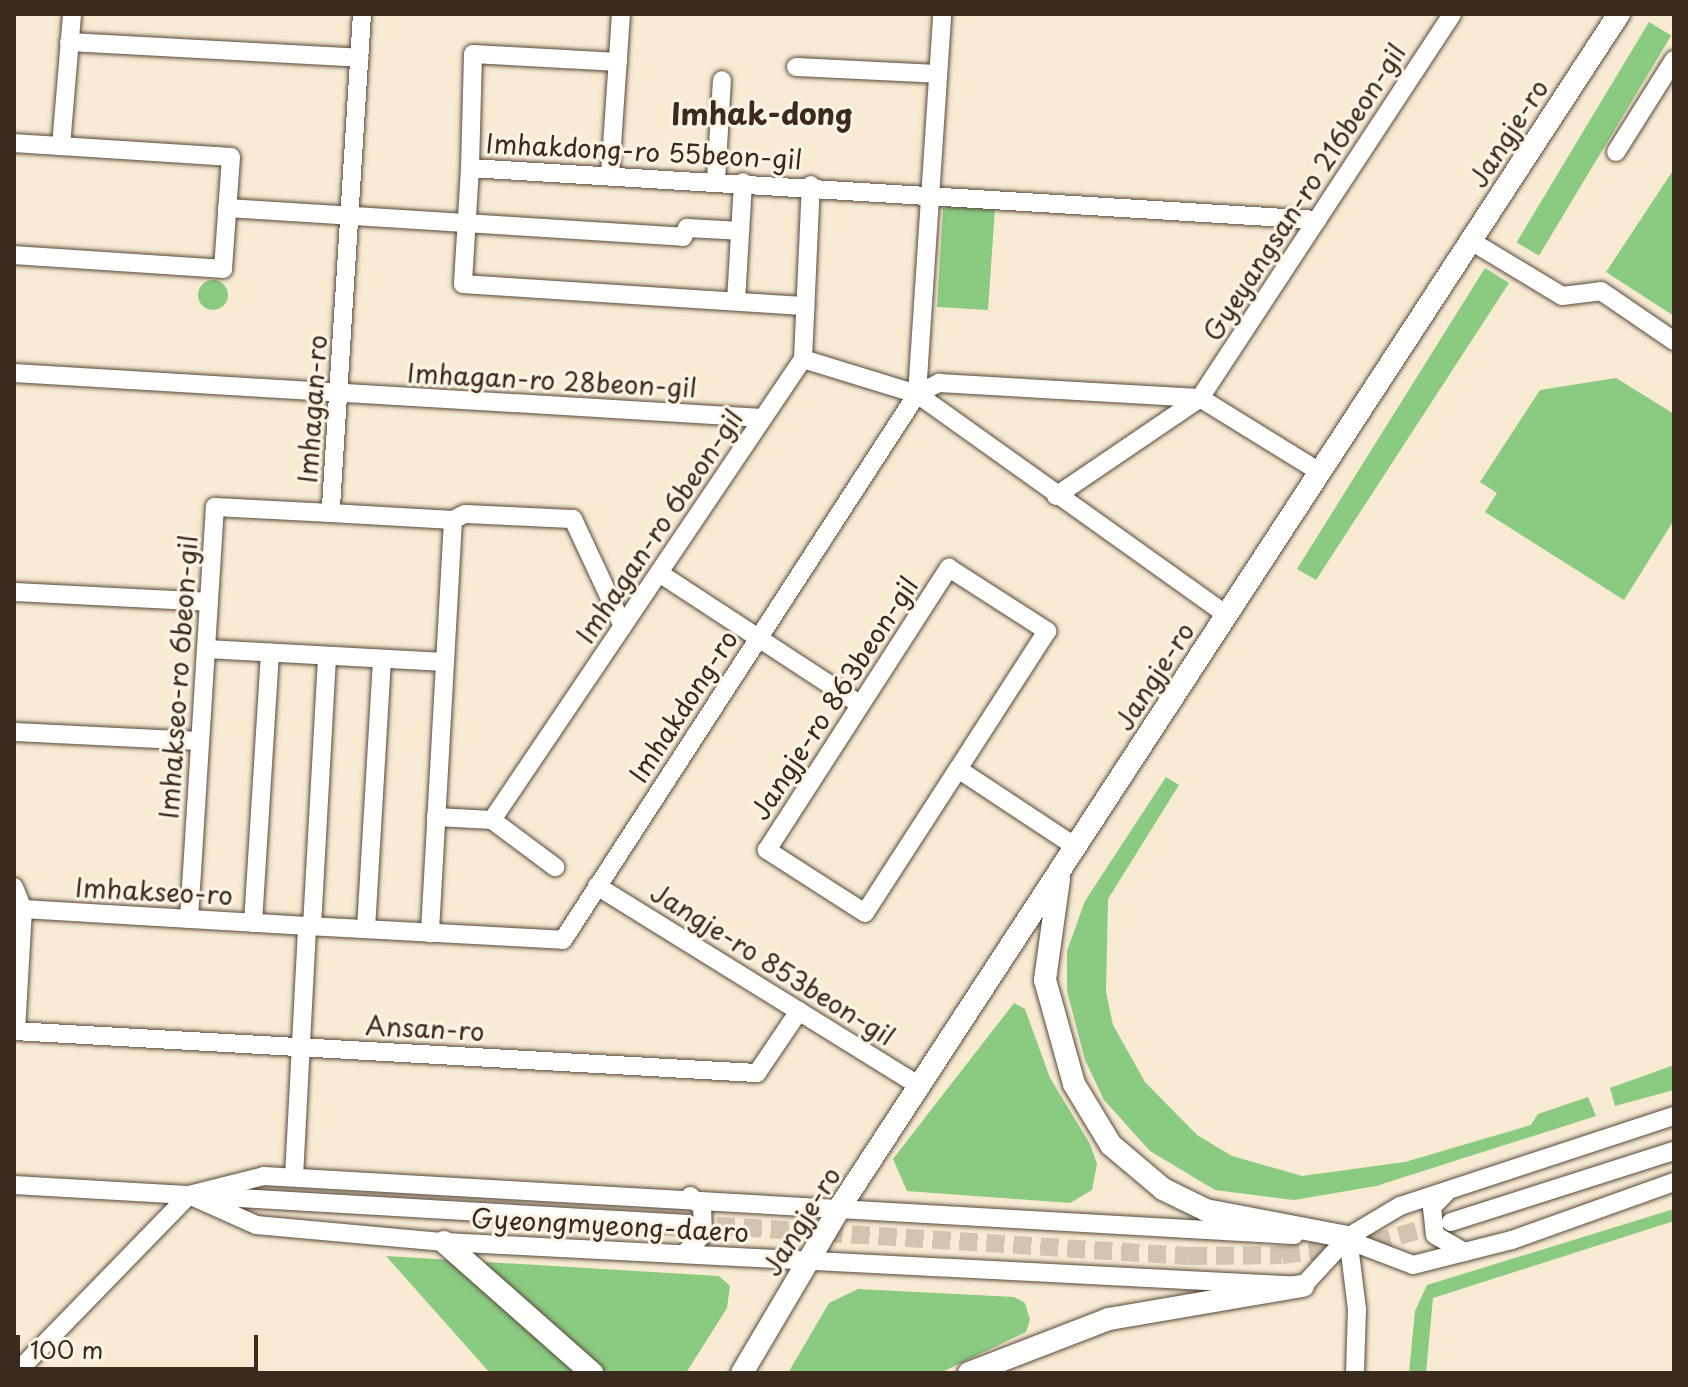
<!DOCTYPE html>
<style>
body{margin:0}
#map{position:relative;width:1688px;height:1387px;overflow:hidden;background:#f8ead3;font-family:"Playpen Sans",sans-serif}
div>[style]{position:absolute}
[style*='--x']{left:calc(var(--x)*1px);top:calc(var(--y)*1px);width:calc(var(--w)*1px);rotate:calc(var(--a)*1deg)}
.green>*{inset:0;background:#8aca81;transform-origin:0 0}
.round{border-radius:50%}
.minor-tunnel>*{height:18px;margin-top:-9px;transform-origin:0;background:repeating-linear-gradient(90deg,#d2c4af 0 18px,transparent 0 27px)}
.roads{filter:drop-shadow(0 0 2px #574739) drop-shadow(0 0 2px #574739)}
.minor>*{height:18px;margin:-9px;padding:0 9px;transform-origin:9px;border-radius:9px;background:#fff}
.major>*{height:22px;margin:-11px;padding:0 11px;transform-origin:11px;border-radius:11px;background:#fff}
span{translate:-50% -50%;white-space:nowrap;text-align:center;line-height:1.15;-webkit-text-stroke:6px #fcf5e5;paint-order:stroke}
.street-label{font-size:26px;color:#3b2a1e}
.quarter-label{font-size:30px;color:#3b2a1e;font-weight:700}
.frame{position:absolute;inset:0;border:16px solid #3b2a1e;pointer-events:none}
.scale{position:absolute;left:16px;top:1335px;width:242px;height:36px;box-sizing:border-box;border:4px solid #3b2a1e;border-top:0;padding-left:10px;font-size:24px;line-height:28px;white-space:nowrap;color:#3b2a1e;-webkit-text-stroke:6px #fcf5e5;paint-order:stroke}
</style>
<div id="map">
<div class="green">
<div style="left:1649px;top:22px;width:26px;height:257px;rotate:31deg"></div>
<div style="clip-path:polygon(1674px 169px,1674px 316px,1606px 272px)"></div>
<div style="clip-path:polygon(956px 205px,995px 208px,988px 310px,937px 307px,943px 208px)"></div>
<div style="clip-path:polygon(1485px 268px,1509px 283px,1316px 580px,1297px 569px)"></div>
<div class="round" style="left:198px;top:280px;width:30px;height:30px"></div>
<div style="clip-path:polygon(1616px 378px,1674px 414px,1674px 520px,1624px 600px,1485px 512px,1497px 493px,1480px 482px,1540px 390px)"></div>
<div style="clip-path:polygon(1166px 777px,1179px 785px,1108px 899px,1106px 992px,1113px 1025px,1145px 1082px,1197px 1135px,1232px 1156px,1302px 1176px,1405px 1162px,1531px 1125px,1538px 1114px,1588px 1097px,1596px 1116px,1376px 1186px,1294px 1200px,1215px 1190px,1150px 1151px,1104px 1100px,1085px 1060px,1067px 991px,1067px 951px,1085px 901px)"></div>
<div style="clip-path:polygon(1014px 1003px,1025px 1009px,1050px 1078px,1090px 1144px,1097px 1164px,1092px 1190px,1070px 1203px,907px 1191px,893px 1159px)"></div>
<div style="clip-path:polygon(1674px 1065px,1674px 1090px,1615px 1106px,1610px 1088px)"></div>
<div style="clip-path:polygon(1674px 1209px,1674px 1221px,1433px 1298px,1426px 1373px,1409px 1373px,1415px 1311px,1427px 1285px)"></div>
<div style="clip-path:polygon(386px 1256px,719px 1276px,730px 1286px,727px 1308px,686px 1373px,490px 1373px)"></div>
<div style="clip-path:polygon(858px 1289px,1014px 1297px,1025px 1303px,1030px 1320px,1026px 1332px,940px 1373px,788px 1373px,829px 1303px)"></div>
</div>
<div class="minor-tunnel">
<div style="--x:690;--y:1224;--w:500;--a:3.67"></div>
<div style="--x:1189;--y:1256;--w:93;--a:-0.6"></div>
<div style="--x:1282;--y:1255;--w:92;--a:-7.5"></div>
<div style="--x:1373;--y:1243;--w:78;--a:-15.6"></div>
</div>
<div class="roads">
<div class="minor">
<div style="--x:362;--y:14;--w:500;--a:93.6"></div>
<div style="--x:331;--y:513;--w:122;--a:3.3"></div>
<div style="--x:453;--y:520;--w:414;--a:93.2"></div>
<div style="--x:69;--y:42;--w:291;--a:3.1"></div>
<div style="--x:618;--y:62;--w:145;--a:-176.8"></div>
<div style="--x:473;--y:54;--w:114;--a:91.5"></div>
<div style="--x:470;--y:168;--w:849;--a:3.51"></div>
<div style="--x:796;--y:67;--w:142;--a:2.8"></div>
<div style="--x:14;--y:143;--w:217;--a:3.7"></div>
<div style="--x:231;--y:157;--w:112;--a:94.1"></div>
<div style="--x:223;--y:269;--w:209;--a:-176.2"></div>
<div style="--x:61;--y:146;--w:132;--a:-85.2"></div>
<div style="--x:1616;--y:152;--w:109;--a:-57.8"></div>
<div style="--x:470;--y:168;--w:116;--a:93.5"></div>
<div style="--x:463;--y:284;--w:343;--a:3.7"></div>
<div style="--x:610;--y:175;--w:161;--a:-86.1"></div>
<div style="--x:716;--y:180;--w:100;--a:-86.6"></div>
<div style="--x:227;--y:208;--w:457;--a:3.6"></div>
<div style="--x:683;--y:237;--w:10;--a:-66"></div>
<div style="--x:687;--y:228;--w:53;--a:3.2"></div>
<div style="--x:1471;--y:241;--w:106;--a:31.1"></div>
<div style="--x:1562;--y:296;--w:39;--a:-7"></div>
<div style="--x:1601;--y:291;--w:88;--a:34.4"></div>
<div style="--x:736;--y:301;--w:119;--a:-86.6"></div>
<div style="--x:803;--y:359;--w:119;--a:17.1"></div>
<div style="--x:917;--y:394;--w:381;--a:35.5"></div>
<div style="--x:14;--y:373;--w:750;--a:3.44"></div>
<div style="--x:917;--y:394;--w:25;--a:-27"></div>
<div style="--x:939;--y:383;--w:261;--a:3.3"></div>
<div style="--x:1200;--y:398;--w:141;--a:31.7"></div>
<div style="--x:1056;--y:496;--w:174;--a:-34.2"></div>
<div style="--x:1200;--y:398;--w:459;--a:-56.7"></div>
<div style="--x:453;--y:520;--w:13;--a:-27"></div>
<div style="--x:465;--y:514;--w:108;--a:2.7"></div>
<div style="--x:573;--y:519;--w:118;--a:65"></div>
<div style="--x:659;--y:573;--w:239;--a:33.2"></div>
<div style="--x:14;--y:592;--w:195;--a:2.9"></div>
<div style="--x:206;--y:649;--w:239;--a:3.1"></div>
<div style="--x:14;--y:732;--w:186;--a:2.8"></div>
<div style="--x:958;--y:769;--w:171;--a:122.9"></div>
<div style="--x:865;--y:913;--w:117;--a:-147.3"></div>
<div style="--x:767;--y:850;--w:336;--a:-57.2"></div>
<div style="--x:949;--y:568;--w:117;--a:32.7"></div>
<div style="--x:1047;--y:631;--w:164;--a:122.8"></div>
<div style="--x:958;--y:769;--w:141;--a:33.5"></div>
<div style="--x:436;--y:817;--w:56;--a:3.1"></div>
<div style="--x:492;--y:820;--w:556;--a:-56"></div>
<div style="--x:803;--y:359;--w:174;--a:-87.4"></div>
<div style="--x:492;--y:820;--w:79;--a:36.7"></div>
<div style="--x:597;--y:886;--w:380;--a:31.8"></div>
<div style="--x:14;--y:887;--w:24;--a:68"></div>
<div style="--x:23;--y:909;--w:285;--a:3.4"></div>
<div style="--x:189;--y:919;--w:413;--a:-86.4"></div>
<div style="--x:215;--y:507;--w:116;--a:3"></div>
<div style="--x:253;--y:923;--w:271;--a:-86.4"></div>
<div style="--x:312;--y:926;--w:270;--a:-86.8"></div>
<div style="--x:366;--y:929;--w:270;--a:-86.6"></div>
<div style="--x:14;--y:1031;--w:744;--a:3.24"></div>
<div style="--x:757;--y:1073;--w:75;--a:-55.9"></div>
<div style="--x:16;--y:1031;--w:122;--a:-86.7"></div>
<div style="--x:294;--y:1177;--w:251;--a:-87"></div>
<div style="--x:307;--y:926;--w:256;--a:3.1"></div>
<div style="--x:563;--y:940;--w:651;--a:-57.04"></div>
<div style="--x:917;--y:394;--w:381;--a:-86.2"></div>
<div style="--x:14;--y:1185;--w:675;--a:3.31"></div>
<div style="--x:1446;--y:1193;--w:20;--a:135"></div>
<div style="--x:1432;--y:1207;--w:28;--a:84"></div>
<div style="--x:1435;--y:1235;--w:34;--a:30"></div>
<div style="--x:189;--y:1195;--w:73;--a:24.1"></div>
<div style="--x:256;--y:1225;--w:189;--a:5.2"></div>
<div style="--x:444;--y:1242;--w:860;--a:2.93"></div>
<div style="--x:1303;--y:1286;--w:67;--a:-47.4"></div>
<div style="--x:1348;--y:1237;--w:61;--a:-30.8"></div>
<div style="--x:1400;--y:1206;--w:288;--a:-18.2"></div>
<div style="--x:189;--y:1195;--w:77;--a:-14.2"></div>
<div style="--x:264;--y:1176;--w:1032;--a:3.28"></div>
<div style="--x:1451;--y:1222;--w:234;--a:-17.7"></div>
<div style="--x:1340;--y:1237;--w:78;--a:21"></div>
<div style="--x:1413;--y:1265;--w:102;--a:-14.2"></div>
<div style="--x:1512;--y:1240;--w:172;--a:-19.7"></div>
<div style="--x:1348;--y:1237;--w:73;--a:82.9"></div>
<div style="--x:1357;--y:1309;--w:64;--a:91.8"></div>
<div style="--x:684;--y:1254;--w:28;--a:-46"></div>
<div style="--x:703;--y:1234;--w:27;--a:-92"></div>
<div style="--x:702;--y:1207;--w:16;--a:-137"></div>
<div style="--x:16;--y:1373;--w:248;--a:-45.8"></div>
</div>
<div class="major">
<div style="--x:1059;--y:879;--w:102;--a:97.9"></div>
<div style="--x:1045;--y:980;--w:108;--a:74.4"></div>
<div style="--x:1074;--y:1084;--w:71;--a:58.8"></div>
<div style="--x:1111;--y:1145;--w:68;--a:40.2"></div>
<div style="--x:1163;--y:1189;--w:48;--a:26"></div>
<div style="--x:1206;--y:1210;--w:145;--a:10.8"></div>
<div style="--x:444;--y:1242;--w:198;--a:41.5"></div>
<div style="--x:742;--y:1373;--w:193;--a:-59.4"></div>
<div style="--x:840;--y:1207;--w:1425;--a:-56.86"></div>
<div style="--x:969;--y:1373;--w:150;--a:-21.1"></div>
<div style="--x:1109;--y:1319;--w:197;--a:-9.7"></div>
</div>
</div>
<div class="street-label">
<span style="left:1508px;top:133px;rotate:-57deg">Jangje-ro</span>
<span style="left:644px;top:151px;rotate:3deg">Imhakdong-ro 55beon-gil</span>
<span style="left:1304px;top:192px;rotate:-57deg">Gyeyangsan-ro 216beon-gil</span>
<span style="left:552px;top:380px;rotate:3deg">Imhagan-ro 28beon-gil</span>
<span style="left:312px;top:409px;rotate:-86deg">Imhagan-ro</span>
<span style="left:659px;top:526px;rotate:-56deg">Imhagan-ro 6beon-gil</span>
<span style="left:1154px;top:676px;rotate:-57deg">Jangje-ro</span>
<span style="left:178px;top:677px;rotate:-86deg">Imhakseo-ro 6beon-gil</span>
<span style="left:834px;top:698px;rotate:-57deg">Jangje-ro 863beon-gil</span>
<span style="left:683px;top:706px;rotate:-57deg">Imhakdong-ro</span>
<span style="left:154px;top:891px;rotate:3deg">Imhakseo-ro</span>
<span style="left:773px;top:964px;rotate:32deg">Jangje-ro 853beon-gil</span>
<span style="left:425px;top:1028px;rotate:3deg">Ansan-ro</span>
<span style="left:801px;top:1221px;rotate:-58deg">Jangje-ro</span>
<span style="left:610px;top:1225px;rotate:3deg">Gyeongmyeong-daero</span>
</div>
<div class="quarter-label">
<span style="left:762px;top:113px">Imhak-dong</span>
</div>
<div class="frame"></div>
<div class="scale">100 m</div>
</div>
